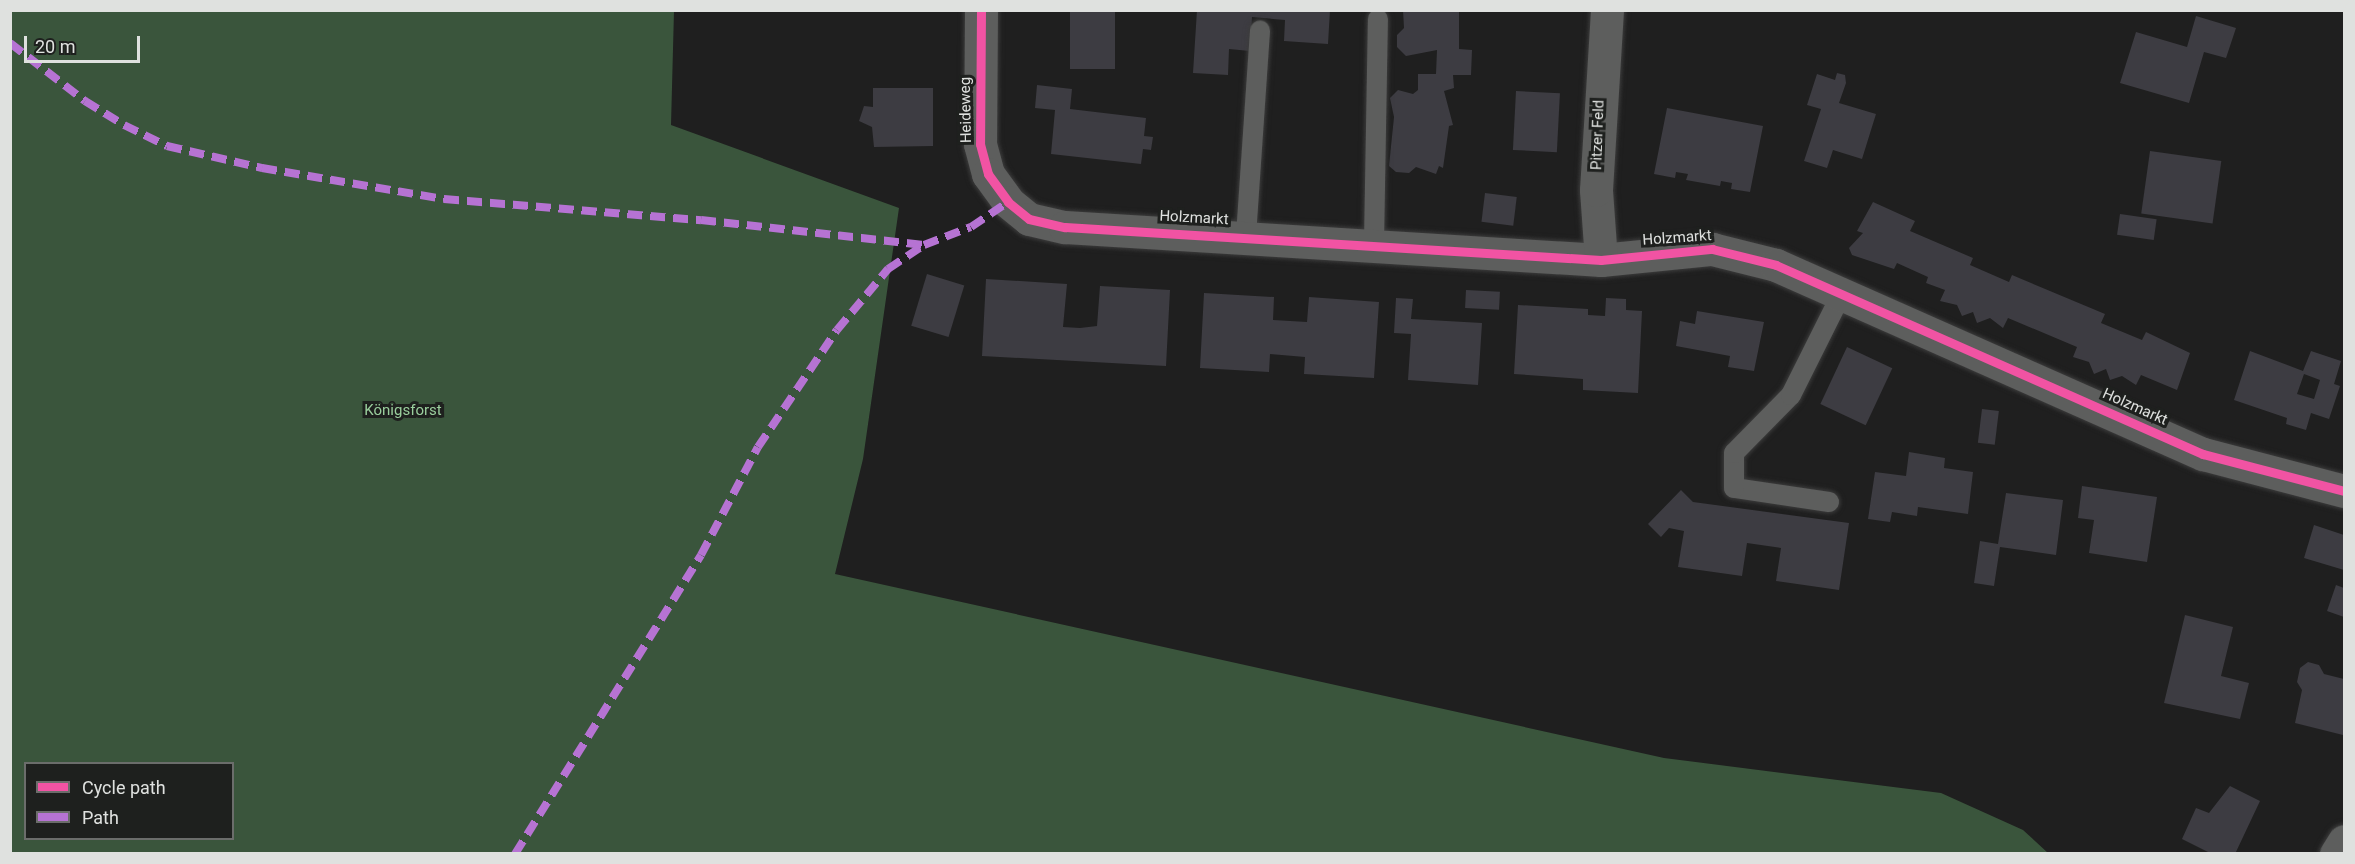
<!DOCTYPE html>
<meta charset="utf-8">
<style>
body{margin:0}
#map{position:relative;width:2355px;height:864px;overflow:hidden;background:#1f1f1f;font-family:Roboto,sans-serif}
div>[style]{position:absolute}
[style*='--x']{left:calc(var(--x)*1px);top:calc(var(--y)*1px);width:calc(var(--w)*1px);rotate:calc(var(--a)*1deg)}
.forest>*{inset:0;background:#3a553c}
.building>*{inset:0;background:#3d3c42;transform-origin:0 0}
.roads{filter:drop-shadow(0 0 2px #3c3c3c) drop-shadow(0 0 2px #3c3c3c)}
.service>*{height:20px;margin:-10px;padding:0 10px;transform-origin:10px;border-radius:10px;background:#5d5e5d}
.minor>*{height:33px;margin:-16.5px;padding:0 16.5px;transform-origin:16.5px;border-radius:16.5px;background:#5d5e5d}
.secondary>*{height:33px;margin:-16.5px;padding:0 16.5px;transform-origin:16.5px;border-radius:16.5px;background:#5d5e5d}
.quiet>*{height:8px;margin-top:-4px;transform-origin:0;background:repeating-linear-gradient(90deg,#b673d3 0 15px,transparent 0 23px)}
.cycleway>*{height:9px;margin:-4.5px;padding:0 4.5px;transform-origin:4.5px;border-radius:4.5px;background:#f153a3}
span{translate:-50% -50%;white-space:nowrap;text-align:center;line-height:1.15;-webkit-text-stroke:6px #1e201e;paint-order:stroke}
.street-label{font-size:15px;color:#dfe1df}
.park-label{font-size:15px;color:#9ace9d}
.frame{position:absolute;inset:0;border:12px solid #dfe1df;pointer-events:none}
.legend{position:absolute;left:24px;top:762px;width:210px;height:78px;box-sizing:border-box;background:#1e201e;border:2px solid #6b6d6b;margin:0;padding:8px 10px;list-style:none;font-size:18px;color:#dfe1df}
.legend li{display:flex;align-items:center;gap:12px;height:30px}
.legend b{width:30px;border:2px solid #6b6d6b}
.scale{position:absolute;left:24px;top:36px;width:116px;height:27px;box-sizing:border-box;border:3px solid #dfe1df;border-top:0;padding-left:8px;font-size:18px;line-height:21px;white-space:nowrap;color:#dfe1df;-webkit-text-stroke:4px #1e201e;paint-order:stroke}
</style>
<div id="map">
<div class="forest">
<div style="clip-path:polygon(evenodd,10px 11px,674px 11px,671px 125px,899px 208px,863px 459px,835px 574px,1664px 758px,1941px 793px,2023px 830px,2048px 853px,11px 853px,10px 11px,26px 764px,232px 764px,232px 838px,26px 838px,26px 764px)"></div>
</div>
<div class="building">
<div style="left:1070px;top:10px;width:45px;height:59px"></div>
<div style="clip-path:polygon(1197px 10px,1330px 10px,1328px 44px,1284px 41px,1285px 20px,1252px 17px,1250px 51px,1229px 49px,1228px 75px,1193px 73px)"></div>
<div style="clip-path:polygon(1403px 10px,1459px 10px,1459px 49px,1472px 50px,1471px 75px,1453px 75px,1454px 88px,1444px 91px,1453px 125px,1449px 126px,1443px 168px,1439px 166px,1436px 174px,1416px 167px,1409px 173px,1396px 172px,1389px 166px,1394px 117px,1390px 98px,1398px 90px,1413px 94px,1418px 90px,1418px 74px,1436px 74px,1437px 50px,1406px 56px,1397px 47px,1397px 35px,1404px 28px)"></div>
<div style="clip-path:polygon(2196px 16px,2236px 28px,2226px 58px,2204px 52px,2189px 103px,2120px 83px,2136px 32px,2187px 47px)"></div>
<div style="clip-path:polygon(1837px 73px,1845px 75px,1846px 83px,1839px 103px,1876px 114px,1862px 159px,1833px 150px,1827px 168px,1804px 161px,1821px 109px,1807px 105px,1817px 74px,1835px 80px)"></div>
<div style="clip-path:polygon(1037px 85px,1072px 89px,1070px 109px,1146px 118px,1144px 136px,1153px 137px,1151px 150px,1143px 149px,1141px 164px,1051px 154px,1055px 110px,1035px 108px)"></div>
<div style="clip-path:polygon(873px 88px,933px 88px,933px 146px,874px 147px,872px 127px,859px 121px,864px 106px,873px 107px)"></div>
<div style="left:1516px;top:91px;width:44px;height:59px;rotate:3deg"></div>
<div style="clip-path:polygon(1667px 108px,1763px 126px,1750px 192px,1731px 189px,1732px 183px,1721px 181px,1720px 186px,1686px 180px,1688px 174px,1676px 172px,1675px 178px,1654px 174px)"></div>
<div style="left:2150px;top:151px;width:72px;height:63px;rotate:8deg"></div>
<div style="left:1485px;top:193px;width:32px;height:29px;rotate:7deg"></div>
<div style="clip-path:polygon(1873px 202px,1915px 221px,1910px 231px,1973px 258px,1970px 265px,2009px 282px,2012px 275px,2105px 314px,2101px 323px,2142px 340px,2146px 332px,2190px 353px,2177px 390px,2141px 375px,2136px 385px,2122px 376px,2110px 380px,2106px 369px,2094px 374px,2089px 362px,2073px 357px,2077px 347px,2008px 318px,2003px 328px,1990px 318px,1977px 323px,1973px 312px,1962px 316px,1957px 305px,1940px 301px,1945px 290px,1926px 283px,1928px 277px,1897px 263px,1894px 269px,1852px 255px,1849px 248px,1863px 233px,1857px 231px)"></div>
<div style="left:2120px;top:214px;width:37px;height:21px;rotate:8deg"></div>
<div style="left:927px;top:274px;width:39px;height:54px;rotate:17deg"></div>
<div style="clip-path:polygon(986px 279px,1067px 284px,1063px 327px,1080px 328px,1097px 326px,1100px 286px,1170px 290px,1166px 366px,982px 356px)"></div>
<div style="left:1466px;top:290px;width:34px;height:18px;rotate:3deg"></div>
<div style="clip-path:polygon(1204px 293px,1274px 297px,1273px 320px,1307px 322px,1309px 297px,1379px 302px,1374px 378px,1304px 374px,1305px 357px,1270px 354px,1269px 372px,1200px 368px)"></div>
<div style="clip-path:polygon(1396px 298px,1413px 299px,1411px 319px,1482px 323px,1478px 385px,1408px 380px,1411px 334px,1394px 333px)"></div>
<div style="clip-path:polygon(1606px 298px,1626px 299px,1626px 310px,1642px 311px,1638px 393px,1583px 390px,1583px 379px,1514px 374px,1518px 305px,1588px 309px,1588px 315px,1605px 316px)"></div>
<div style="clip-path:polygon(1697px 311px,1764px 322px,1754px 371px,1728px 367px,1730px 356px,1676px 346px,1680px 321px,1695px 324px)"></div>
<div style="left:1847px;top:347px;width:50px;height:63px;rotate:25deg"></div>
<div style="clip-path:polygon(evenodd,2250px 351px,2303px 371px,2311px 351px,2341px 361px,2334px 384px,2340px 386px,2329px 419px,2311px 413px,2306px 430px,2286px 424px,2287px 418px,2234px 400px,2250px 351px,2304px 374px,2320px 380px,2314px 399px,2297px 394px,2304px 374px)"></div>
<div style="left:1982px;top:409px;width:17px;height:34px;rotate:7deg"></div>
<div style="clip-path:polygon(1909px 452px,1945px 458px,1944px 468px,1973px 472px,1968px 514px,1918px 507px,1917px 516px,1892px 512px,1890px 522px,1868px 519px,1875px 472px,1906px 476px)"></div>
<div style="clip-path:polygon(2082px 486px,2157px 497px,2147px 562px,2089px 553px,2094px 520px,2078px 518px)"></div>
<div style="clip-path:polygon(1681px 490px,1693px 502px,1849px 523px,1839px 590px,1776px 581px,1781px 548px,1747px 543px,1742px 576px,1678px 567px,1684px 531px,1669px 528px,1661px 537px,1648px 524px)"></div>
<div style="clip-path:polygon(2006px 493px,2063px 500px,2056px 555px,2000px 547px,1994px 586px,1974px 583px,1980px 541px,1998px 544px)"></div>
<div style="clip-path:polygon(2314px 525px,2344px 535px,2344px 570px,2304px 558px)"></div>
<div style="clip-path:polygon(2336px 585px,2344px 588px,2344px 617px,2327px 611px)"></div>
<div style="clip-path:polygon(2185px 615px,2233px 627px,2221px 676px,2249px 683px,2240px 719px,2164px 703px)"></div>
<div style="clip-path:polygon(2308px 662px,2319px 665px,2324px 674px,2344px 679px,2343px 735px,2295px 723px,2302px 690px,2297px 682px,2300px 668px)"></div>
<div style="clip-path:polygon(2230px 786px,2260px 801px,2235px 854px,2212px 854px,2182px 839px,2196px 808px,2209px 813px)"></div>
</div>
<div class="roads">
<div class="service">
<div style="--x:1246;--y:236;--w:206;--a:-86.1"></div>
<div style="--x:1374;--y:243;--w:224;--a:-89"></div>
<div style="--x:1829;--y:502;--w:96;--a:-171.6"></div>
<div style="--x:1734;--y:488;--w:35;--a:-90"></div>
<div style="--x:1734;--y:453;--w:81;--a:-45.5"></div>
<div style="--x:1791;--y:395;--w:114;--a:-63.4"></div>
</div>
<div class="minor">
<div style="--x:981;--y:10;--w:134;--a:90.4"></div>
<div style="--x:980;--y:144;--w:31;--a:75"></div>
<div style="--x:988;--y:174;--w:34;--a:54"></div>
<div style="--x:1008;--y:202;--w:27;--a:39"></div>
<div style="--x:1029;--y:219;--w:37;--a:13"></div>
<div style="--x:1065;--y:227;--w:537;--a:3.52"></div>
<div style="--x:1601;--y:260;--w:112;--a:-5.7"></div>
<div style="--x:1712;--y:249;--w:66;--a:14"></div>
<div style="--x:1776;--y:265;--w:467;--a:23.9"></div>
<div style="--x:2203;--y:454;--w:146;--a:14.7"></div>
<div style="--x:1601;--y:260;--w:70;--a:-94.1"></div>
<div style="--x:1596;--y:190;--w:180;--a:-86.5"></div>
</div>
<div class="secondary">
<div style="--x:2336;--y:854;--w:15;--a:-58"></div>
</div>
</div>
<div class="quiet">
<div style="--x:10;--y:43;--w:95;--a:37.7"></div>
<div style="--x:85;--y:101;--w:46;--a:31.6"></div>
<div style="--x:124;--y:125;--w:48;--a:26"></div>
<div style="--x:167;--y:146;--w:98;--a:13"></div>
<div style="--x:262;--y:168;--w:185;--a:9.7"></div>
<div style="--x:444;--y:199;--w:258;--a:4.7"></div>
<div style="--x:701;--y:220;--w:224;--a:6.4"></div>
<div style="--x:515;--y:854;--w:352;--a:-58.1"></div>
<div style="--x:701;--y:555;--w:122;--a:-62.2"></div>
<div style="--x:758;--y:447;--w:141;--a:-56"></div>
<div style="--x:837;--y:330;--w:80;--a:-50.1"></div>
<div style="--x:888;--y:269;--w:43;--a:-33.7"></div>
<div style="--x:924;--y:245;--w:50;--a:-21"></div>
<div style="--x:971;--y:227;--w:45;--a:-34"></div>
</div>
<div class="cycleway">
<div style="--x:981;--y:10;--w:134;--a:90.4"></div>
<div style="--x:980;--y:144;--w:31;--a:75"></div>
<div style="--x:988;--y:174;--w:34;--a:54"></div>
<div style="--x:1008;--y:202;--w:27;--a:39"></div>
<div style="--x:1029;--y:219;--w:37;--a:13"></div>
<div style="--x:1065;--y:227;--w:537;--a:3.52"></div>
<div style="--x:1601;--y:260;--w:112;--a:-5.7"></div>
<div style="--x:1712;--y:249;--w:66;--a:14"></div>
<div style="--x:1776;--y:265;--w:467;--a:23.9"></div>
<div style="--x:2203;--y:454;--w:146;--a:14.7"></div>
</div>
<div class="street-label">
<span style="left:966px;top:110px;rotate:-91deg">Heideweg</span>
<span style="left:1598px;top:135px;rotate:-88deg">Pitzer Feld</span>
<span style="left:1194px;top:218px;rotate:3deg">Holzmarkt</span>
<span style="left:1677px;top:238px;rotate:-4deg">Holzmarkt</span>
<span style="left:2135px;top:407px;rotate:24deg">Holzmarkt</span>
</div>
<div class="park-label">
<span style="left:403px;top:411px">Königsforst</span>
</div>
<div class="frame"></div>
<ul class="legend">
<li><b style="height:8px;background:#f153a3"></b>Cycle path</li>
<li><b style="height:8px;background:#b673d3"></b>Path</li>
</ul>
<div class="scale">20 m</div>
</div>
